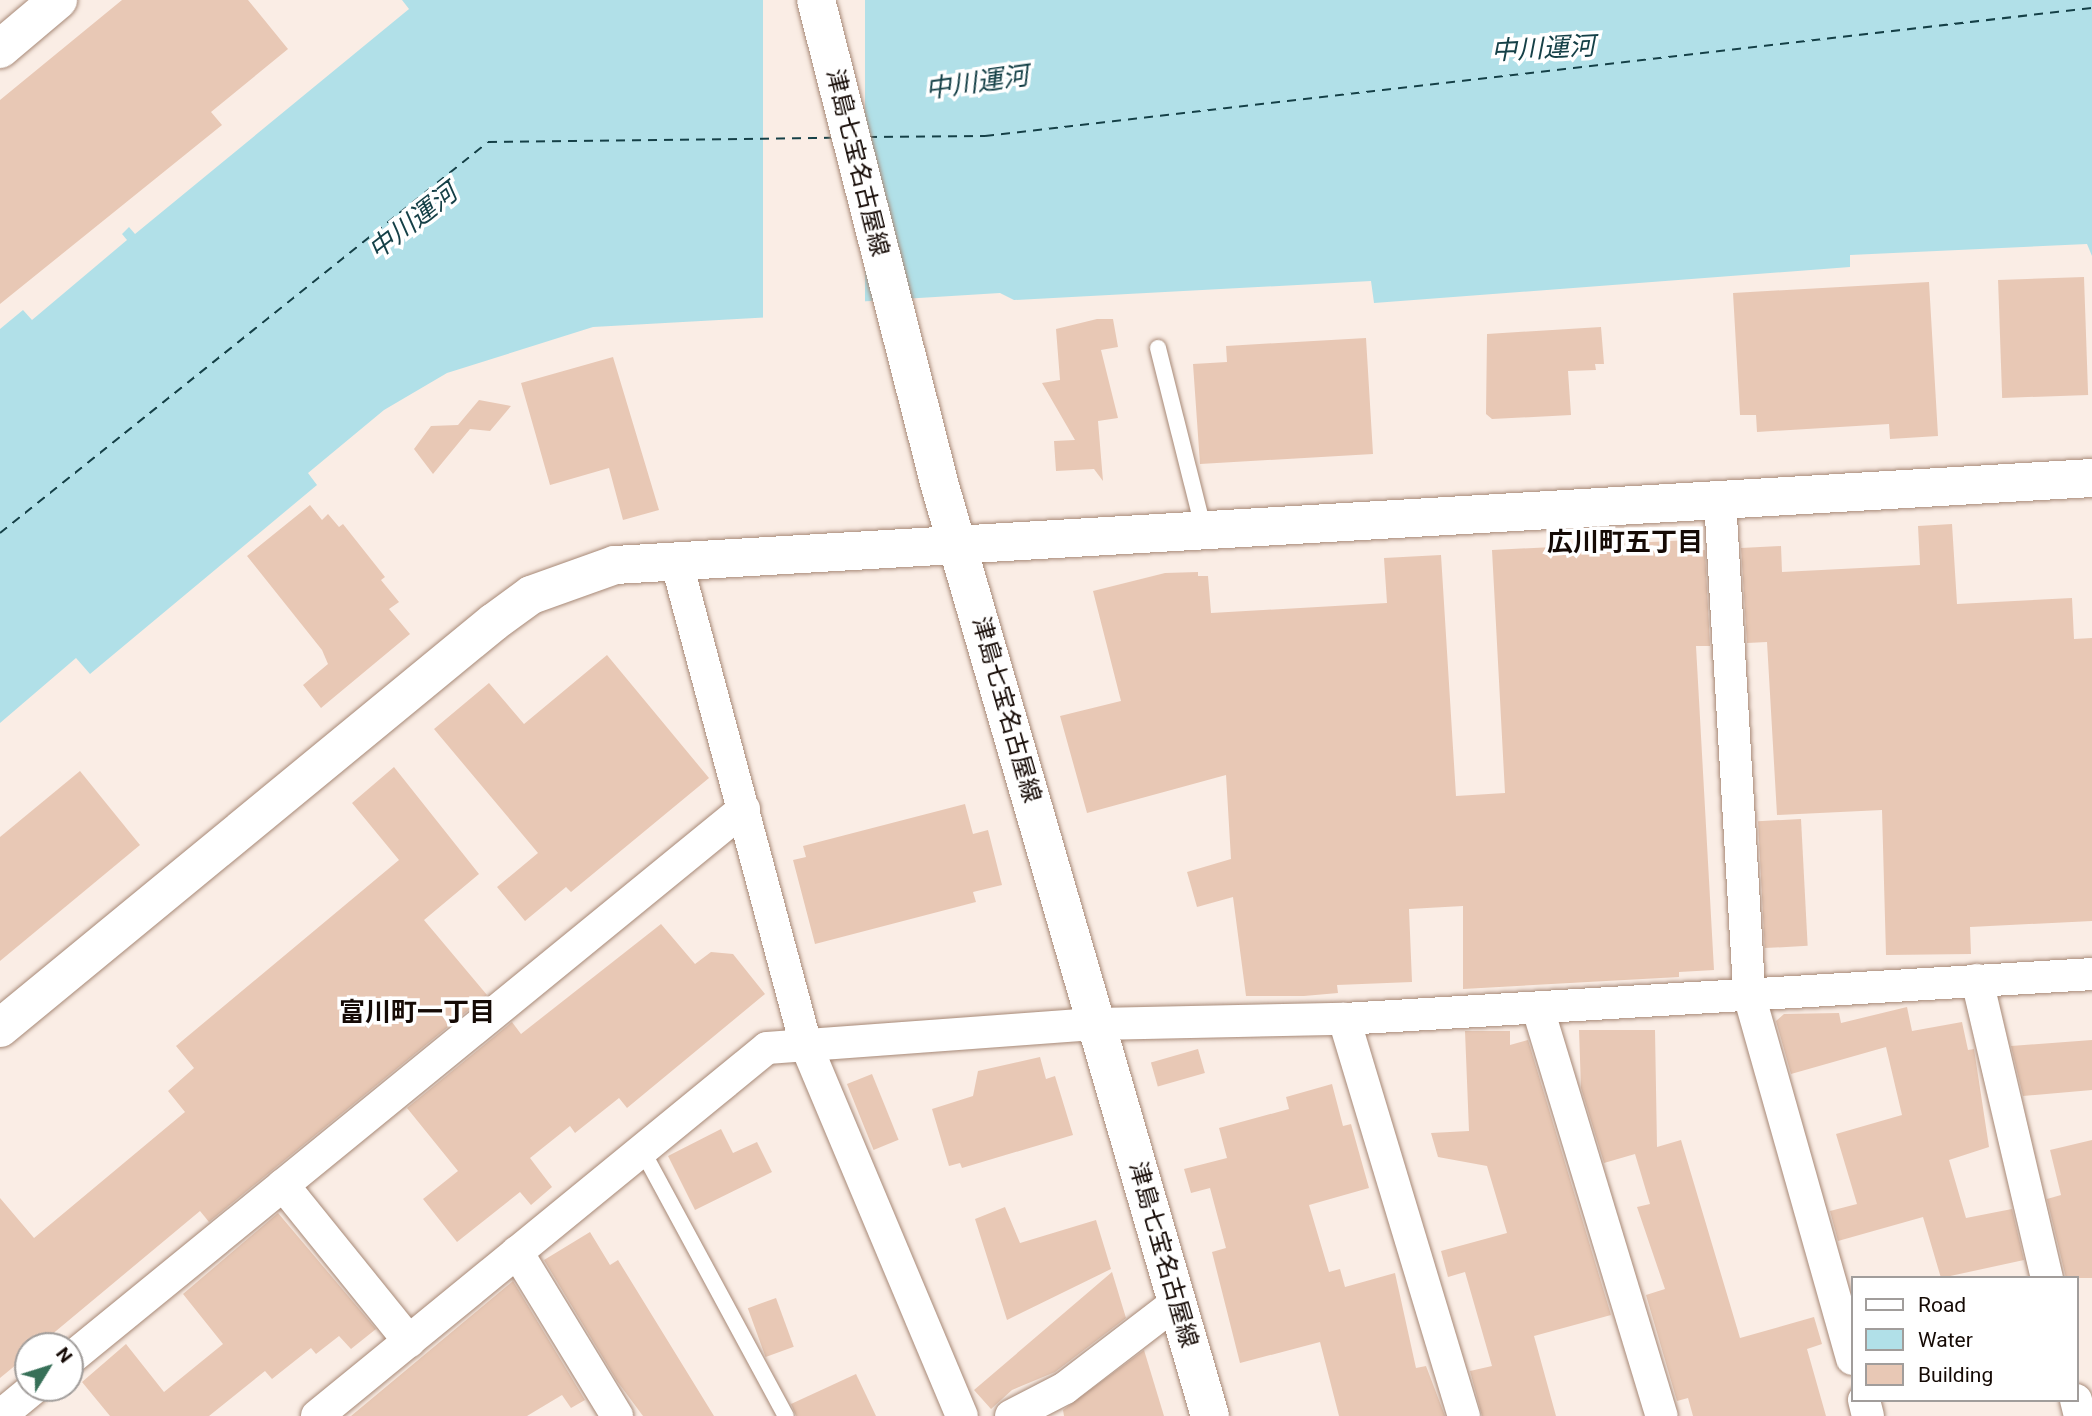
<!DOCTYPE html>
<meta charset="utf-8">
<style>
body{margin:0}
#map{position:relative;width:2092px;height:1416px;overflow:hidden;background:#faede5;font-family:Roboto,"Noto Sans JP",sans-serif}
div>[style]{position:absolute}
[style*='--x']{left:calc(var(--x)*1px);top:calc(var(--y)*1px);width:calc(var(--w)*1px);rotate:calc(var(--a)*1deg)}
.water>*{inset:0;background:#b1e0e8}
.pier>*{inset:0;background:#faede5;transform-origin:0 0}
.ferry>*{height:2px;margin-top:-1px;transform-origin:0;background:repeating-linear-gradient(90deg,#154047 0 9px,transparent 0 16px)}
.building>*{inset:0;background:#e8c8b5;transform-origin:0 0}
.roads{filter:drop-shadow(0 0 2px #a78977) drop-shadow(0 0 2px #a78977)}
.lane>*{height:16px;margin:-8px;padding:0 8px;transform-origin:8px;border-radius:8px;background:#fff}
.street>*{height:32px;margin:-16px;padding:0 16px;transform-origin:16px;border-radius:16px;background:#fff}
.secondary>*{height:38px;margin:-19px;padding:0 19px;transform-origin:19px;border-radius:19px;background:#fff}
span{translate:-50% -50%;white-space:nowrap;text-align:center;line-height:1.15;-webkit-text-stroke:7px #fff;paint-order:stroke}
.street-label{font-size:24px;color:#150a05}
.water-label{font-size:26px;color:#154047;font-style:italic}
.neighbourhood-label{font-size:26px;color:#150a05;font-weight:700}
.legend{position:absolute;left:1851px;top:1276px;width:228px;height:126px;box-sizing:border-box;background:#fff;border:2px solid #a19d9b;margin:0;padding:9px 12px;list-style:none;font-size:21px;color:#150a05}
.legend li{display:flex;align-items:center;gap:14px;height:35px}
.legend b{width:35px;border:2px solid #a19d9b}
.north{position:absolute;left:14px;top:1332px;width:70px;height:70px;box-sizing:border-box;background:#fff;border:2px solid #a19d9b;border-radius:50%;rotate:52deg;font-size:19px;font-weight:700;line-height:28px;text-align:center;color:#150a05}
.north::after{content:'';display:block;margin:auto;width:24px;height:32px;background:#377058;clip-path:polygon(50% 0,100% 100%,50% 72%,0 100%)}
</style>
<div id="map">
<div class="water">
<div style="clip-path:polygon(402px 0,2092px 0,2092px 256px,2087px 244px,1850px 255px,1850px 267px,1374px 303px,1371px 281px,1014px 300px,1000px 293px,789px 306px,775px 317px,593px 327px,447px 373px,384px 410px,308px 473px,317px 485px,90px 674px,76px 658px,0 723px,0 329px,23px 310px,32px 320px,127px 240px,122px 234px,129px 227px,135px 234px,409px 9px)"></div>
</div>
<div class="pier">
<div style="left:763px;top:0;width:102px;height:319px"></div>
</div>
<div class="ferry">
<div style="--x:868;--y:137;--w:117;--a:-0.5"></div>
<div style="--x:985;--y:136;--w:1114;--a:-6.6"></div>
<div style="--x:0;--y:533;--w:625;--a:-38.7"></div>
<div style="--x:488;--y:142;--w:343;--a:-0.7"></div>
</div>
<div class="building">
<div style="clip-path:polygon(122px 0,248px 0,288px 49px,211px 112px,222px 125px,0 304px,0 100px)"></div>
<div style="left:2084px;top:277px;width:118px;height:86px;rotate:88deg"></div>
<div style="clip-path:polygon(1929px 282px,1938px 436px,1890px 439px,1889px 424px,1757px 432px,1756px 415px,1740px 415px,1733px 293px)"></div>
<div style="clip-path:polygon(1097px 319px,1113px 319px,1118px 347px,1101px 350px,1118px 418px,1098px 421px,1103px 481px,1094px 469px,1056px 471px,1054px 441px,1075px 440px,1042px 383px,1060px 380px,1056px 329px)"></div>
<div style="clip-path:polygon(1601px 327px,1604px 364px,1595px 364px,1596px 370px,1568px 371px,1571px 415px,1492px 419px,1486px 414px,1487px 334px)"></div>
<div style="clip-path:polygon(1366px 338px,1373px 454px,1200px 464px,1193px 364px,1227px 362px,1226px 346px)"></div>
<div style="clip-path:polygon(613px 357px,659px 510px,623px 520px,609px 468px,550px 485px,521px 383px)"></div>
<div style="clip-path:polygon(479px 400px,511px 406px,490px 431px,470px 429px,433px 474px,414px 449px,431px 426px,458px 425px)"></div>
<div style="clip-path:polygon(310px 505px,322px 520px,328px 514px,339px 527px,343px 524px,385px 577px,381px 580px,399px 602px,389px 609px,410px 634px,321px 708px,303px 685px,328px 664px,322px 650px,247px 556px)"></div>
<div style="clip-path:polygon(1952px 524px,1957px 604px,2072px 598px,2074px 639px,2092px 638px,2092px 921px,1970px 927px,1971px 954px,1886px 955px,1882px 810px,1777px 815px,1767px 642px,1747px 643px,1741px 548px,1781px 546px,1782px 572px,1920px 565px,1918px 526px)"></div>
<div style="clip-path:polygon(1690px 540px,1691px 551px,1705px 550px,1710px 646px,1696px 646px,1714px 970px,1679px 972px,1679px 977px,1463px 989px,1463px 906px,1409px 909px,1412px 982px,1337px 985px,1338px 993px,1304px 996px,1246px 996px,1233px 897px,1197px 907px,1187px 872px,1231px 859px,1226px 775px,1087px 813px,1060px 716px,1121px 701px,1093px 591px,1165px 573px,1198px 572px,1198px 576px,1208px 576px,1211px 613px,1387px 603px,1384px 558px,1441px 555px,1456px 796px,1505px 793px,1492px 550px)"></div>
<div style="clip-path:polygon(607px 655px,709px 778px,571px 892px,566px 887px,525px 921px,497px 887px,538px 853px,434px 729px,489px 683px,524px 724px)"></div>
<div style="clip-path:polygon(394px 767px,479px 874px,424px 920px,487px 995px,209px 1222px,200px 1211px,38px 1346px,28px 1346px,28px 1355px,0 1378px,0 1198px,34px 1238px,185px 1112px,168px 1091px,194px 1068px,176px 1046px,399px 860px,352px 803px)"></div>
<div style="clip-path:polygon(80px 771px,140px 845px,0 961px,0 837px)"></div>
<div style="clip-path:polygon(965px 804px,973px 834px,988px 830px,1002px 885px,973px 892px,976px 902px,815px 944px,793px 860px,806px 857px,803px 846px)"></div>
<div style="left:1801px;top:819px;width:127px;height:43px;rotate:87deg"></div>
<div style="clip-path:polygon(661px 924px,695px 964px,711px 952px,733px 954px,765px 994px,627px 1108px,619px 1098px,575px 1133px,570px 1126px,530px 1158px,552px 1187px,531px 1205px,520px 1192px,457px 1242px,423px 1199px,458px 1171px,407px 1108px,512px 1022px,521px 1034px)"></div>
<div style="clip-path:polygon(1907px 1007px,1912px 1031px,1962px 1022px,1968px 1050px,1974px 1049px,1989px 1147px,1949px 1160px,1966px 1218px,2012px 1209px,2024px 1260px,1941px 1278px,1923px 1217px,1838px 1241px,1830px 1211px,1857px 1204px,1836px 1134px,1902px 1115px,1886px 1047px,1791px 1074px,1776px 1021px,1784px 1014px,1839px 1013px,1841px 1023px)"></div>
<div style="clip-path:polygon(1579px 1030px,1655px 1030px,1657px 1147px,1681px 1140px,1740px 1338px,1814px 1317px,1822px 1344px,1807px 1349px,1826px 1416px,1693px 1416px,1688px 1398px,1677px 1401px,1646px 1295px,1665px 1289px,1637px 1207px,1650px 1204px,1635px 1154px,1604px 1163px,1581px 1088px)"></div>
<div style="clip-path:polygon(1465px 1031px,1510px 1031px,1510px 1045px,1528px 1040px,1611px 1315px,1534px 1336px,1556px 1416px,1482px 1416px,1470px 1371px,1492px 1366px,1465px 1272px,1448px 1277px,1441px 1251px,1507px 1233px,1487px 1166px,1438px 1157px,1431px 1133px,1469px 1131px)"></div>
<div style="clip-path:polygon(2092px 1040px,2092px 1090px,2023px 1096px,2011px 1046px)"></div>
<div style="left:1198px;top:1049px;width:25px;height:49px;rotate:74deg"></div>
<div style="clip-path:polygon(1040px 1057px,1046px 1079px,1055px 1076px,1073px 1135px,962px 1168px,960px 1163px,949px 1166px,932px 1109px,973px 1096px,978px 1071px)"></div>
<div style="left:872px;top:1074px;width:71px;height:27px;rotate:68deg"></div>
<div style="clip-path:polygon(1332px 1084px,1343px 1126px,1351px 1124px,1369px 1188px,1309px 1205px,1329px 1272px,1340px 1269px,1345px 1287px,1395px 1273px,1416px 1368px,1426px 1366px,1445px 1416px,1339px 1416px,1320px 1342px,1240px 1363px,1212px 1252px,1226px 1248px,1210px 1188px,1191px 1193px,1184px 1169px,1227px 1158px,1219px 1128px,1289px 1109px,1286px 1097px)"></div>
<div style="clip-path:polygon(721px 1129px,733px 1153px,757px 1142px,772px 1172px,695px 1210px,668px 1156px)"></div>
<div style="clip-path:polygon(2092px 1140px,2092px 1278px,2066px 1278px,2047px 1199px,2061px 1195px,2050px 1150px)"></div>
<div style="clip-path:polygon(1005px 1207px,1020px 1243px,1096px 1220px,1111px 1269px,1007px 1320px,975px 1219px)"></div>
<div style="clip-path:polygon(278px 1213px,376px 1329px,351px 1349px,339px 1336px,316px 1354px,311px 1348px,272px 1379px,265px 1371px,209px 1416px,110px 1416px,82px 1382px,126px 1344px,164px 1392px,223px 1344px,183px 1294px)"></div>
<div style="clip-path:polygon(590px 1232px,610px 1265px,618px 1260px,714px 1416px,643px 1416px,617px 1381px,544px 1260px)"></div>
<div style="clip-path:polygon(1112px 1272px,1126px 1318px,1055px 1372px,1012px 1390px,991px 1409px,974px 1390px)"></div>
<div style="clip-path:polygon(513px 1281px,585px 1400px,571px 1408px,562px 1395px,527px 1416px,351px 1416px)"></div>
<div style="left:776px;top:1298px;width:52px;height:30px;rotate:70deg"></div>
<div style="clip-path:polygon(1144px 1350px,1164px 1416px,1064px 1416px,1063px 1410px)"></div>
<div style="clip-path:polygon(856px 1374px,876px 1416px,796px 1416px,791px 1404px)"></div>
</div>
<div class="roads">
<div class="lane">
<div style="--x:1158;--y:348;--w:189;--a:75.9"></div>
<div style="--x:642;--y:1150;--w:302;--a:61.6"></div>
</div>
<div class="street">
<div style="--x:1720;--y:500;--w:499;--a:86.6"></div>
<div style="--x:1750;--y:998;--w:375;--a:74.2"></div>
<div style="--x:676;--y:560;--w:502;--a:75"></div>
<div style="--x:806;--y:1045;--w:402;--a:67.2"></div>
<div style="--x:1977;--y:980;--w:306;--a:76.8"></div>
<div style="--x:1538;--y:1009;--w:425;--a:73.1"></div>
<div style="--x:1344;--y:1019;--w:415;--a:73.2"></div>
<div style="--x:283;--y:1185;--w:201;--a:51.1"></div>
<div style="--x:517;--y:1252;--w:192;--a:58.6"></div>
<div style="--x:70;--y:1359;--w:870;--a:-39.22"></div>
<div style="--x:1864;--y:1400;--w:16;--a:76"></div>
<div style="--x:2076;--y:1400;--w:16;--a:76"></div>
<div style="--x:0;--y:1416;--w:44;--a:-39.5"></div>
<div style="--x:317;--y:1416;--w:581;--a:-39.28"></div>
<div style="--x:767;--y:1048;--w:331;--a:-4.2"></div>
<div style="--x:1097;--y:1024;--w:247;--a:-1.2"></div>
<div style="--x:1344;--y:1019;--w:749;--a:-3.44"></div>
<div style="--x:1011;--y:1416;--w:61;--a:-27.4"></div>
<div style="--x:1065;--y:1388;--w:141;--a:-37.5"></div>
</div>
<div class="secondary">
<div style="--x:816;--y:0;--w:502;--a:75.69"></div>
<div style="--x:940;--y:486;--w:968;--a:73.81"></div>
<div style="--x:0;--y:49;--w:76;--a:-40.2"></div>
<div style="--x:0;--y:1028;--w:639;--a:-39.42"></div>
<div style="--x:494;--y:622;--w:46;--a:-36.1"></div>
<div style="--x:531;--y:595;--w:89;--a:-19.7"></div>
<div style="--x:615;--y:565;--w:1480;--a:-3.37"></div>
</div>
</div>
<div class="street-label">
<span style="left:857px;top:163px;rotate:76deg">津島七宝名古屋線</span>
<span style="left:1006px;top:710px;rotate:74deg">津島七宝名古屋線</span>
<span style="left:1163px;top:1255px;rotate:74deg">津島七宝名古屋線</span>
</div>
<div class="water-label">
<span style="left:1543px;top:49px;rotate:-3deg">中川運河</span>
<span style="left:977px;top:83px;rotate:-8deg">中川運河</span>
<span style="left:413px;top:222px;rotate:-38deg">中川運河</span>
</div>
<div class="neighbourhood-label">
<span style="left:1625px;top:543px">広川町五丁目</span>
<span style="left:417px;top:1013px">富川町一丁目</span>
</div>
<ul class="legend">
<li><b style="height:9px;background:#fff"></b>Road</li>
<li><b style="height:19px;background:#b1e0e8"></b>Water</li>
<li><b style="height:19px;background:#e8c8b5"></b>Building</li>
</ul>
<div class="north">N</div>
</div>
